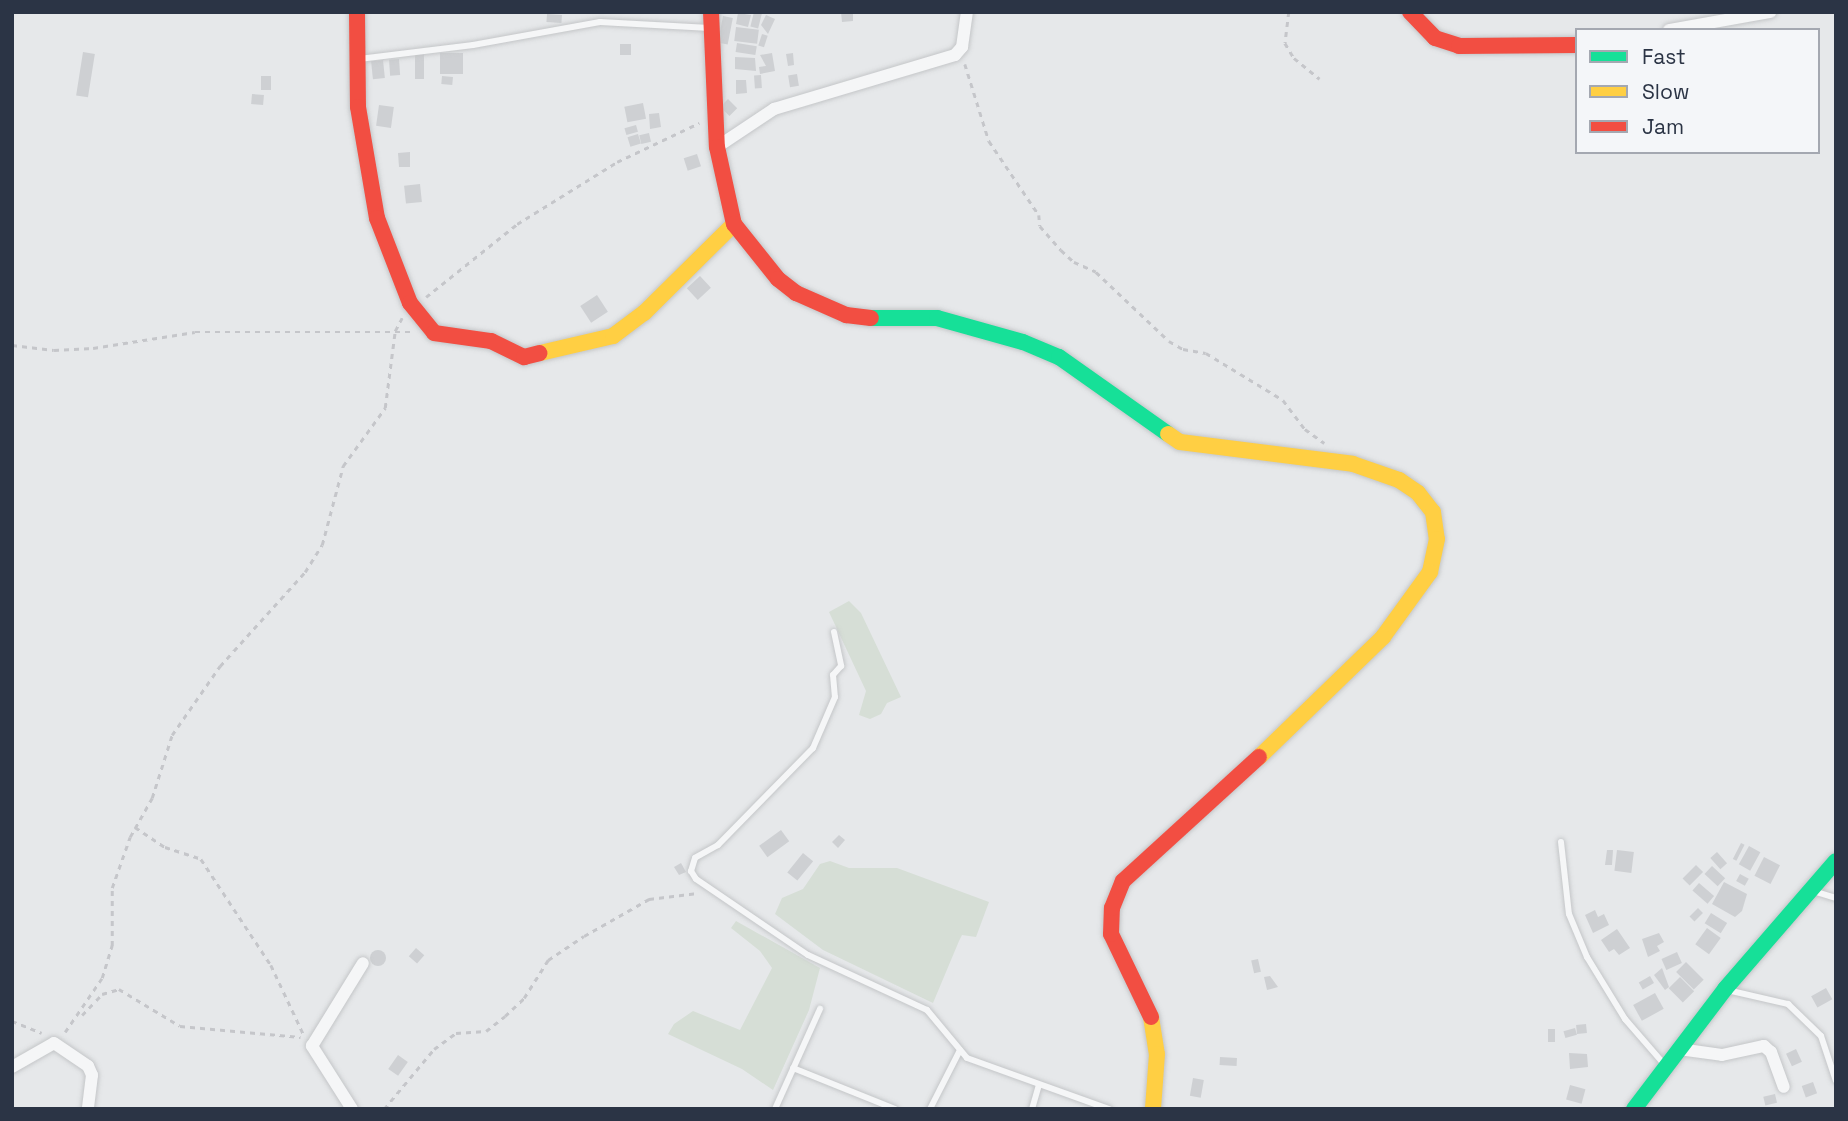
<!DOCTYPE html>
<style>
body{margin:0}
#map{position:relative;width:1848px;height:1121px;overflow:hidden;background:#e6e8ea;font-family:"Space Grotesk",sans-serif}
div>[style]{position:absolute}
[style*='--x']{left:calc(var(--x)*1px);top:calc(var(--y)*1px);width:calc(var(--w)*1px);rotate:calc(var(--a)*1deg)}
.green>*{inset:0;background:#d6ded6}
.building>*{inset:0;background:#ced0d3;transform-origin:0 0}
.round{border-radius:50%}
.path>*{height:2.5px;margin-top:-1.25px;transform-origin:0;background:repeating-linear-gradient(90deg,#c5c6ca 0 5px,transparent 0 10px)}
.roads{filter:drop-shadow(0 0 2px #c4c6c8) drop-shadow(0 0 2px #c4c6c8)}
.lane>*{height:6px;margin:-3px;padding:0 3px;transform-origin:3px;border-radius:3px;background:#f5f6f7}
.street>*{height:12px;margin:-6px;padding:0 6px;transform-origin:6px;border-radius:6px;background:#f5f6f7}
.fast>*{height:16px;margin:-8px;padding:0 8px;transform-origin:8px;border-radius:8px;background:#16e098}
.slow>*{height:16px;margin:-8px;padding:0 8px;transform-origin:8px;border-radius:8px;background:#ffcf43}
.jam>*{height:16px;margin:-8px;padding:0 8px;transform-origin:8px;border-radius:8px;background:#f24e42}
span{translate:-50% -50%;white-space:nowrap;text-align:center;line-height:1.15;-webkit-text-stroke:6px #f4f6f9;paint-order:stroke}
.frame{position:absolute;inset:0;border:14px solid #2b3445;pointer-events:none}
.legend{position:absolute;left:1575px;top:28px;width:245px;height:126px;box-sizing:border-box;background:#f4f6f9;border:2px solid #a4a8b1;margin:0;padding:9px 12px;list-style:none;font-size:21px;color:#2b3445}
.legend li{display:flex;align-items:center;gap:14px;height:35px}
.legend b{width:35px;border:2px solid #a4a8b1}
</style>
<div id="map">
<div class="green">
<div style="clip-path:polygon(849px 601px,861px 613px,901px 697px,887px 703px,881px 714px,870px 719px,859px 715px,866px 691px,829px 612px)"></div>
<div style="clip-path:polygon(830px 861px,849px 868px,897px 868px,989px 902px,976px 937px,962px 935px,959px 941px,933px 1003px,823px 950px,775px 914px,782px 898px,803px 889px,820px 864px)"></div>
<div style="clip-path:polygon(736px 921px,820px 968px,809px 1010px,773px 1090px,742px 1069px,668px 1034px,674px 1024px,693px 1011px,740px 1030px,772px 968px,760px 951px,731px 928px)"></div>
</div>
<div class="building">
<div style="left:754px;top:12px;width:8px;height:15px;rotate:14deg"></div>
<div style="clip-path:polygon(841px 12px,853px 12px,853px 21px,842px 22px)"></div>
<div style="clip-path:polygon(738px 13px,751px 15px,748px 27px,736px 24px)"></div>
<div style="left:547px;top:14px;width:15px;height:8px;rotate:4deg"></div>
<div style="clip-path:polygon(766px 15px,775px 19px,768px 34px,761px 25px)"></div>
<div style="left:723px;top:16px;width:10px;height:27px;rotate:11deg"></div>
<div style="left:736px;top:27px;width:23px;height:14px;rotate:7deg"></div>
<div style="left:762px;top:34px;width:6px;height:12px;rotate:18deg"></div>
<div style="left:737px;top:43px;width:20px;height:9px;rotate:9deg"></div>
<div style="left:620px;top:44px;width:11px;height:11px"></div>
<div style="left:83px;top:52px;width:12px;height:44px;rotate:9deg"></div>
<div style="left:415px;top:53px;width:9px;height:26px"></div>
<div style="left:440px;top:53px;width:23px;height:21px"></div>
<div style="clip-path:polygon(772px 53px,775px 71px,760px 74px,759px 67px,766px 66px,760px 55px)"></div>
<div style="clip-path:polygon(793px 53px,794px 65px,788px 66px,786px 54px)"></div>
<div style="clip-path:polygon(735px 57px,755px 58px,756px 71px,735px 69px)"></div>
<div style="left:399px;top:59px;width:16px;height:10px;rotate:86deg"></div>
<div style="left:383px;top:60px;width:18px;height:12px;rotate:84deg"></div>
<div style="left:797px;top:74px;width:12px;height:9px;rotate:81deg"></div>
<div style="left:761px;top:75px;width:13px;height:7px;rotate:86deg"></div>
<div style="left:261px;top:76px;width:10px;height:14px"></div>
<div style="left:442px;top:76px;width:11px;height:8px;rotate:5deg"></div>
<div style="clip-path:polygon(736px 80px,746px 80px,747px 93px,736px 94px)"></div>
<div style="left:252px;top:94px;width:12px;height:10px;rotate:5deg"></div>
<div style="left:728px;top:99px;width:13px;height:11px;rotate:45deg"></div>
<div style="left:643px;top:103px;width:16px;height:19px;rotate:79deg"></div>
<div style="left:379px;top:105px;width:15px;height:21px;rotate:8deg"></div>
<div style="clip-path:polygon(659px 113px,661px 127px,650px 129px,649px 114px)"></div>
<div style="left:636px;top:125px;width:7px;height:12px;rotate:74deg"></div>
<div style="left:649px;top:133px;width:9px;height:10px;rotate:77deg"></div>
<div style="left:638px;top:134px;width:10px;height:11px;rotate:73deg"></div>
<div style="clip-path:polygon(410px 152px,410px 167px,399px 167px,398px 153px)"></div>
<div style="left:697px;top:154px;width:13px;height:14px;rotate:72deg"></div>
<div style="left:420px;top:184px;width:18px;height:16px;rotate:84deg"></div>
<div style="left:700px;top:276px;width:16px;height:18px;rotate:47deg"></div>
<div style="left:597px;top:295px;width:20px;height:20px;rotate:57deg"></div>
<div style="left:781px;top:830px;width:14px;height:27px;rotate:54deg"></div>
<div style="clip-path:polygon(839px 835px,845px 840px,838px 848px,832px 842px)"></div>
<div style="left:1741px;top:843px;width:4px;height:18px;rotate:27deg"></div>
<div style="left:1749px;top:846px;width:13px;height:21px;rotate:29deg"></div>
<div style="clip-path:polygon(1607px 850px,1613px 850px,1612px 865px,1605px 865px)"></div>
<div style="left:1617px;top:850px;width:17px;height:21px;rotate:7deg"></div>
<div style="left:1717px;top:852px;width:15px;height:9px;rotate:48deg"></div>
<div style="left:803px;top:853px;width:13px;height:25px;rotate:39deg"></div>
<div style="left:1764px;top:857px;width:18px;height:21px;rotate:27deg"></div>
<div style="clip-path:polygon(681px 863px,686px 872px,679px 875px,674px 867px)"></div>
<div style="left:1696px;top:865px;width:10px;height:19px;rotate:45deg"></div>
<div style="left:1712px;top:866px;width:18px;height:11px;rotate:43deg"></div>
<div style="left:1740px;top:874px;width:10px;height:8px;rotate:29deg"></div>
<div style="clip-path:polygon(1724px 882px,1747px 894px,1742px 911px,1735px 917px,1712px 904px)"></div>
<div style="left:1699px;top:883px;width:20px;height:10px;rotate:41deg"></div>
<div style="left:1698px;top:908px;width:7px;height:12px;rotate:45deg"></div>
<div style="clip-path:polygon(1595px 910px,1598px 917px,1604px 914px,1609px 925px,1593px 933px,1585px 915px)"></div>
<div style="left:1711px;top:913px;width:19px;height:12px;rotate:32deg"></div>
<div style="left:1707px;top:928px;width:17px;height:20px;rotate:36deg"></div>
<div style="clip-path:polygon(1617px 929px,1630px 948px,1619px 955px,1614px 949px,1609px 952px,1601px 940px)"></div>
<div style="clip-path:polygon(1659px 933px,1664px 942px,1657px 946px,1660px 951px,1648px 957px,1642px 939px)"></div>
<div style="left:416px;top:948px;width:11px;height:11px;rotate:41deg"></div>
<div class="round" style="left:370px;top:950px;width:16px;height:16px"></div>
<div style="left:1677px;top:952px;width:12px;height:17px;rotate:66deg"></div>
<div style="left:1258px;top:959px;width:13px;height:7px;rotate:77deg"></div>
<div style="left:1686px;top:962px;width:25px;height:14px;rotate:45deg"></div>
<div style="clip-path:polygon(1662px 968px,1669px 987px,1665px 990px,1654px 975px)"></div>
<div style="clip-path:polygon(1270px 976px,1278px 987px,1267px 990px,1264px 977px)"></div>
<div style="left:1650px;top:976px;width:8px;height:13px;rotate:60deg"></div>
<div style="left:1680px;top:977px;width:20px;height:16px;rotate:45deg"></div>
<div style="left:1826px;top:988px;width:13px;height:17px;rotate:61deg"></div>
<div style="left:1655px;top:993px;width:18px;height:25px;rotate:61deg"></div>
<div style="left:1586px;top:1024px;width:9px;height:10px;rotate:84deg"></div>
<div style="left:1575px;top:1028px;width:7px;height:12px;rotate:74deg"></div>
<div style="left:1548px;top:1029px;width:7px;height:13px"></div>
<div style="left:1796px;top:1049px;width:14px;height:11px;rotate:65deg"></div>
<div style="clip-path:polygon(1569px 1053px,1587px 1054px,1588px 1067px,1570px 1069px)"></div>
<div style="left:398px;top:1055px;width:12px;height:17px;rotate:35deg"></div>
<div style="left:1220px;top:1057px;width:17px;height:8px;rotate:3deg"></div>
<div style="left:1193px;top:1078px;width:11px;height:18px;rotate:10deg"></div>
<div style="left:1813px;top:1082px;width:12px;height:12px;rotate:70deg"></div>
<div style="left:1570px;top:1085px;width:16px;height:15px;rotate:15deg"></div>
<div style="left:1775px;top:1094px;width:9px;height:12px;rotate:77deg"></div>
</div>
<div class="path">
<div style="--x:1289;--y:12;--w:31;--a:97"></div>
<div style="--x:1285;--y:43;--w:17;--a:59"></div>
<div style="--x:1294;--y:58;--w:33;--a:39"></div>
<div style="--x:965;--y:64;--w:81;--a:72.7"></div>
<div style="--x:989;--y:141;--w:89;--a:56"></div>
<div style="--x:1039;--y:215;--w:11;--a:85"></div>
<div style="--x:1040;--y:226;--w:32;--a:49"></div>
<div style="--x:1061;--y:250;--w:18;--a:43"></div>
<div style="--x:1074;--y:262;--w:24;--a:24"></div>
<div style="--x:1096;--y:272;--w:100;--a:43.4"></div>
<div style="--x:1169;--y:341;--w:16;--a:30"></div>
<div style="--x:1183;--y:349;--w:23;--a:10"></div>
<div style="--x:1206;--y:353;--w:90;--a:31.4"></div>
<div style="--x:1283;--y:400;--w:36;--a:53"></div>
<div style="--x:1305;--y:429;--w:24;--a:36"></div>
<div style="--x:426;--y:297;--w:117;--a:-38.7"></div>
<div style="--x:517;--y:224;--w:118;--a:-31.8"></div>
<div style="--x:617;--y:162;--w:91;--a:-25.4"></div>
<div style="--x:12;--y:345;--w:42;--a:6.8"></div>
<div style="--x:54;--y:350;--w:39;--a:-3"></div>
<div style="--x:93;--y:348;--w:103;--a:-8.9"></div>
<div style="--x:195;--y:332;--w:218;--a:0"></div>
<div style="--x:135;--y:827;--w:36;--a:34"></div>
<div style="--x:165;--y:847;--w:38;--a:18"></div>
<div style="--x:201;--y:859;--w:127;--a:56.6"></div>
<div style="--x:271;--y:965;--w:77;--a:64.8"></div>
<div style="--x:82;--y:1015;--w:29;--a:-46"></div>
<div style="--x:102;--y:994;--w:18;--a:-16"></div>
<div style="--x:119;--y:989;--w:71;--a:31.2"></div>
<div style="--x:180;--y:1026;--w:121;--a:5.2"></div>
<div style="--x:12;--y:1021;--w:32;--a:22"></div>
<div style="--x:65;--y:1032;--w:65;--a:-55.6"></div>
<div style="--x:102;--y:978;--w:34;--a:-73"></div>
<div style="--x:112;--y:946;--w:58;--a:-90"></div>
<div style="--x:112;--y:888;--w:54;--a:-70.6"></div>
<div style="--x:130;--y:837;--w:45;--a:-60.6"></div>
<div style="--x:152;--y:798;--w:66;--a:-72.4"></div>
<div style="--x:172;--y:735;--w:84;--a:-55.2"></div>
<div style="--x:220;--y:666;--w:127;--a:-47.9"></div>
<div style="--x:305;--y:572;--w:32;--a:-58"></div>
<div style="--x:322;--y:545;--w:82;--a:-75.1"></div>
<div style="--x:343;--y:466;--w:72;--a:-54.1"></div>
<div style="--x:385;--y:408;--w:78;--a:-82.6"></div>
<div style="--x:395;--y:331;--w:15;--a:-62"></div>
<div style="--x:384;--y:1109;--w:78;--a:-50.2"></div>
<div style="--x:434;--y:1049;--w:27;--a:-36"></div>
<div style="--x:456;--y:1033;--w:30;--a:-4"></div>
<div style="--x:486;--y:1031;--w:24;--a:-38"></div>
<div style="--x:505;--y:1016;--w:26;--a:-43"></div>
<div style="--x:524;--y:998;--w:45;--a:-57.7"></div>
<div style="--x:548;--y:960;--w:43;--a:-33.7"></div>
<div style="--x:584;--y:936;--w:75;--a:-29.6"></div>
<div style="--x:649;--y:899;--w:49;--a:-7"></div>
</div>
<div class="roads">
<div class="lane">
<div style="--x:359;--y:59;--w:115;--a:-7"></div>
<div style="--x:473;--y:45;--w:129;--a:-10.3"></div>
<div style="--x:600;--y:22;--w:110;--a:3.1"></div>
<div style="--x:834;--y:632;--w:35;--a:78"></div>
<div style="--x:841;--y:666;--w:12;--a:132"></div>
<div style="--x:833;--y:675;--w:22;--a:85"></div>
<div style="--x:835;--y:697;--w:56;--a:113.3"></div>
<div style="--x:813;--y:748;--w:136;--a:134.4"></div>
<div style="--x:718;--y:845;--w:26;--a:151"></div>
<div style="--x:695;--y:858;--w:14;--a:107"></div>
<div style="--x:691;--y:871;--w:9;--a:58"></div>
<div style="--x:696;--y:879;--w:135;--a:34.2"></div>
<div style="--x:808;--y:955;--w:131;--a:24.8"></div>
<div style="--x:927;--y:1010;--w:62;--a:50.2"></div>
<div style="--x:967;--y:1058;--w:151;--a:19.8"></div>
<div style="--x:1561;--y:842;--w:72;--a:83.7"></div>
<div style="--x:1569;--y:914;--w:47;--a:67.3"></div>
<div style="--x:1587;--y:957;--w:73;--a:58.5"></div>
<div style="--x:1625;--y:1019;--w:60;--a:49.1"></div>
<div style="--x:1813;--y:891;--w:24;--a:17"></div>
<div style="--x:1727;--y:990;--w:63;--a:12.9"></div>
<div style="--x:1788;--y:1004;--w:46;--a:44.1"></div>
<div style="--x:1821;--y:1036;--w:47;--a:71.6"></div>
<div style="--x:793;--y:1068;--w:110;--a:21.9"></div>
<div style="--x:775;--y:1109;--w:110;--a:-65.8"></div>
<div style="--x:930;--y:1109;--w:66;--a:-63"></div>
<div style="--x:1032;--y:1109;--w:25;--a:-74"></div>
</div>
<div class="street">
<div style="--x:1669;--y:30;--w:103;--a:-10.1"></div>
<div style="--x:717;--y:147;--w:69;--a:-33.7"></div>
<div style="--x:774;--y:109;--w:189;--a:-16.6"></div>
<div style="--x:955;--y:55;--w:11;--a:-49"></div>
<div style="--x:962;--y:47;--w:35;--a:-82"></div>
<div style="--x:1679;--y:1049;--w:43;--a:7.9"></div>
<div style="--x:1722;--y:1055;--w:43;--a:-12.1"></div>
<div style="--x:1764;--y:1046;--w:9;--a:41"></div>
<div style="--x:1771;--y:1052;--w:37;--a:70"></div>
<div style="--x:12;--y:1067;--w:48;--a:-29.7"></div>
<div style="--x:54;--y:1043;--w:41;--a:34.1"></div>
<div style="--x:88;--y:1066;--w:10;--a:66"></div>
<div style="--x:92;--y:1075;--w:34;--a:97"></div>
<div style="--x:352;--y:1109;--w:75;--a:-122.4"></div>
<div style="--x:312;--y:1046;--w:97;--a:-58.4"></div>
</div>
<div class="fast">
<div style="--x:871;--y:318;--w:66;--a:0"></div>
<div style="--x:937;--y:318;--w:89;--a:15.6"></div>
<div style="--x:1023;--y:342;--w:39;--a:23"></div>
<div style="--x:1059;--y:357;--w:133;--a:35.2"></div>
<div style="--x:1634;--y:1109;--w:151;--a:-52.8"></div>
<div style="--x:1725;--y:989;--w:169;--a:-49.1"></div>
</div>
<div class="slow">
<div style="--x:540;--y:353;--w:75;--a:-13.1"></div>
<div style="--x:613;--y:336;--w:39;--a:-37"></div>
<div style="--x:644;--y:313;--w:127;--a:-44.7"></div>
<div style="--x:1168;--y:434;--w:14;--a:34"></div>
<div style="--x:1180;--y:442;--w:174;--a:7.2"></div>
<div style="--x:1353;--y:464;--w:49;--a:19.2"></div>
<div style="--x:1399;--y:480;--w:23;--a:34"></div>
<div style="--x:1418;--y:493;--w:24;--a:52"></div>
<div style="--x:1433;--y:512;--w:27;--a:82"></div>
<div style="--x:1437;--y:539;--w:34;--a:102"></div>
<div style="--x:1430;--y:572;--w:80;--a:125.9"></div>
<div style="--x:1383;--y:637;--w:173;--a:135.9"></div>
<div style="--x:1151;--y:1017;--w:37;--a:81"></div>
<div style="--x:1157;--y:1054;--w:55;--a:94.2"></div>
</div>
<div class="jam">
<div style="--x:357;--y:12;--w:95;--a:89.4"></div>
<div style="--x:358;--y:107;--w:113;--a:80.3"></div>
<div style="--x:377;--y:218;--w:91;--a:68.8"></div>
<div style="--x:410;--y:303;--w:38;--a:51"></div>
<div style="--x:434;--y:333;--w:58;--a:8"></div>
<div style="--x:491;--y:341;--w:37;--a:26"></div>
<div style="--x:524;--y:357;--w:16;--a:-14"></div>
<div style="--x:711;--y:12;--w:135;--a:87.5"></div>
<div style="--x:717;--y:147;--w:79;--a:77.6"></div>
<div style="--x:734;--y:224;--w:70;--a:51.3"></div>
<div style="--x:778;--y:279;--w:23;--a:38"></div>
<div style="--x:796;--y:293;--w:55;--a:23.7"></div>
<div style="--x:846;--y:315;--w:25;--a:7"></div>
<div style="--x:1410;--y:12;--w:36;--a:46"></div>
<div style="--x:1435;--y:38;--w:25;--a:18"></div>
<div style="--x:1459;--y:46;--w:118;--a:-0.5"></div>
<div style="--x:1151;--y:1017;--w:92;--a:-115.7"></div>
<div style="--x:1111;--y:934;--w:26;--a:-88"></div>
<div style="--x:1112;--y:908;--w:29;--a:-68"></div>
<div style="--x:1123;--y:881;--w:184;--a:-42.4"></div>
</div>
</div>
<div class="frame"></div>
<ul class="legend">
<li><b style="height:9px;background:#16e098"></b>Fast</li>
<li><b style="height:9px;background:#ffcf43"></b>Slow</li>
<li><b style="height:9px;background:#f24e42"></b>Jam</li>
</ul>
</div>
